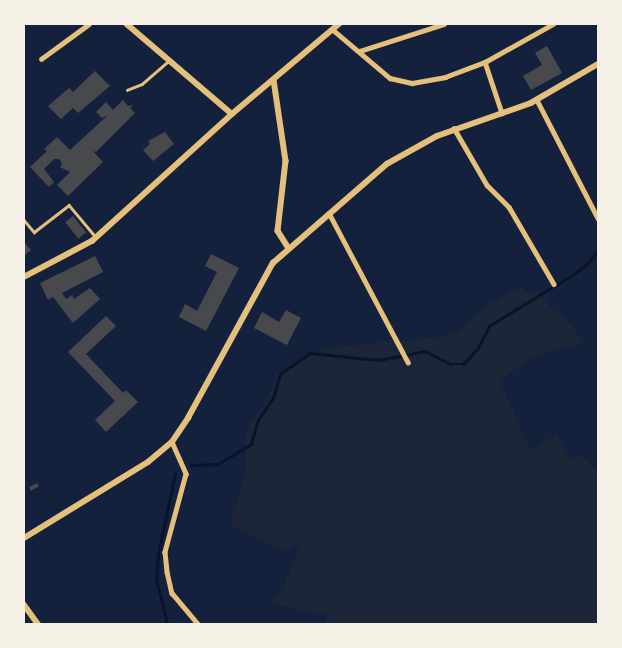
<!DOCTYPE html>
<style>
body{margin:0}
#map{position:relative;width:622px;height:648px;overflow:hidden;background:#14213d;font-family:Quicksand,sans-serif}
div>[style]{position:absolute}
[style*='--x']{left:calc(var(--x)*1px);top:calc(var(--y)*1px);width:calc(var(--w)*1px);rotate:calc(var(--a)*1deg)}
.green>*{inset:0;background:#1d2539}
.stream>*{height:2.5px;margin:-1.25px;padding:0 1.25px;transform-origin:1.25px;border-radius:1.25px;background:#0b132b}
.building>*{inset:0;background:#48494c;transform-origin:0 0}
.service>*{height:2.5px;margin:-1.25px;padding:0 1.25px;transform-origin:1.25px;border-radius:1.25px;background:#e5c07b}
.minor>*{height:4.5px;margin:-2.25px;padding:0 2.25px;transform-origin:2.25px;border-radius:2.25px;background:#e5c07b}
.tertiary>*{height:5.5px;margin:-2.75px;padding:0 2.75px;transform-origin:2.75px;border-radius:2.75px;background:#e5c07b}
.secondary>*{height:6px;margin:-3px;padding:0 3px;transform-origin:3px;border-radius:3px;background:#e5c07b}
span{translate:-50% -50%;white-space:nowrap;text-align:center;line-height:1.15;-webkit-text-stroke:5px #f6f1e7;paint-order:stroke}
.frame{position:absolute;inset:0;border:25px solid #f6f1e7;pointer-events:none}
</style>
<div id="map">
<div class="green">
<div style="clip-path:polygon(522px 286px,526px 291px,538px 292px,552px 309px,563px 315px,584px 342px,530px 358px,500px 381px,530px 449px,557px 434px,571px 459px,580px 455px,598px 473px,598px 624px,327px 624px,326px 615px,271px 603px,283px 588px,301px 542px,283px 552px,230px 525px,246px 470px,246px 431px,266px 401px,278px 372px,328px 348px,445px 336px,459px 330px,489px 304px)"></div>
</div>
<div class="stream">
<div style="--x:191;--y:465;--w:27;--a:-2"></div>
<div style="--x:218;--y:464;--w:39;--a:-31"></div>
<div style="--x:251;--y:444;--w:25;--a:-74"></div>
<div style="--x:258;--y:420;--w:27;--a:-56"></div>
<div style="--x:273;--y:398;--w:25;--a:-74"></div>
<div style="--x:280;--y:374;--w:37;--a:-35"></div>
<div style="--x:310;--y:353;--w:68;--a:5.9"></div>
<div style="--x:378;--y:360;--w:48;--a:-10.8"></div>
<div style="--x:425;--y:351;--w:29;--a:27"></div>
<div style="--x:451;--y:364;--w:12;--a:0"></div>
<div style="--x:463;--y:364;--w:22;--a:-47"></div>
<div style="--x:478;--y:348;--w:25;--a:-63"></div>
<div style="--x:489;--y:326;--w:100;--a:-31.5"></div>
<div style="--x:574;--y:274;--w:15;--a:-37"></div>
<div style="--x:586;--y:265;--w:19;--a:-51"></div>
<div style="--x:167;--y:624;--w:46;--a:-103.7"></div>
<div style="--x:156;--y:579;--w:25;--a:-85"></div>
<div style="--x:158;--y:554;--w:82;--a:-78"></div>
</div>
<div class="building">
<div style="clip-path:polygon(547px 46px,562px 73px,531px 90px,523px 76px,542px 65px,535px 53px)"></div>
<div style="clip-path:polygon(95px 71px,110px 86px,78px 113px,73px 108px,61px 119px,48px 106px,69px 88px,73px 92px)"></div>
<div style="clip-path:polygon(123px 100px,128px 106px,133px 105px,130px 108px,135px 113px,96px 152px,93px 151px,103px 162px,68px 196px,57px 185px,70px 172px,60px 167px,62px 164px,59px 159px,54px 159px,44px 169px,54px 182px,49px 187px,30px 167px,47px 151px,44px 149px,57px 137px,70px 150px,108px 115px,102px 118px,96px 112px,106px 102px,113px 110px)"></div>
<div style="clip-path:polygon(165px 132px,174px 144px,153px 161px,143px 150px,150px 144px,148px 141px)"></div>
<div style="left:73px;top:216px;width:21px;height:10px;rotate:51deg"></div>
<div style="clip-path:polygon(24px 242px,31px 250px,24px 256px)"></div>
<div style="clip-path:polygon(211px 254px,239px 268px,206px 331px,179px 317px,185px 304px,197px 311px,217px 272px,205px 266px)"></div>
<div style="clip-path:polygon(95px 256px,103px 272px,62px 293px,66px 299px,72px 295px,74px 299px,90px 288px,100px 299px,73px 323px,53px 297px,48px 300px,40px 283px)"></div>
<div style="clip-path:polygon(286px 310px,301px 318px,287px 345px,254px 328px,262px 312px,279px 322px)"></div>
<div style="clip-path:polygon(106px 316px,116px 326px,86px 354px,123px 393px,126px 390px,138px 402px,106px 432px,95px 420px,115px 401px,68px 352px)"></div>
<div style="left:37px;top:483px;width:4px;height:9px;rotate:63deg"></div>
</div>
<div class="service">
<div style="--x:127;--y:90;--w:16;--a:-22"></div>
<div style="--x:142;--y:84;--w:35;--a:-41"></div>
<div style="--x:24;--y:220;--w:16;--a:50"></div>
<div style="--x:34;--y:232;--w:44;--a:-37.6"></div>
<div style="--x:69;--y:205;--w:40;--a:50"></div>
</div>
<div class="minor">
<div style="--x:332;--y:29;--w:76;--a:40.2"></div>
<div style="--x:390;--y:78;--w:23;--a:13"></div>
<div style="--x:412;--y:83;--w:34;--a:-10"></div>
<div style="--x:445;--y:77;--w:43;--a:-20.6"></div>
<div style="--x:485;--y:62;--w:78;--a:-29.2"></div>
<div style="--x:360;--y:51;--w:88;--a:-17.8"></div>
<div style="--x:41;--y:59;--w:59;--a:-36.1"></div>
<div style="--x:485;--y:62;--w:54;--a:71.6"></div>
<div style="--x:537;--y:100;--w:133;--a:62.7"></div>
<div style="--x:454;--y:128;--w:66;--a:59.9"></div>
<div style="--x:487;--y:185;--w:31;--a:45"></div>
<div style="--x:509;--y:207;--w:89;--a:59.7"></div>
<div style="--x:329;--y:213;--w:169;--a:62.1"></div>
<div style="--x:172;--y:442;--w:35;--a:66"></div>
<div style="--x:186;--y:474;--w:81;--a:105.1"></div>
<div style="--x:165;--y:552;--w:20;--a:84"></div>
<div style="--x:167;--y:572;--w:22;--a:77"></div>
<div style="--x:172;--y:593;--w:40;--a:50"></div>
</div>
<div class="tertiary">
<div style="--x:127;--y:24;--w:138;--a:40.6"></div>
<div style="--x:274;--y:80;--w:82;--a:81.6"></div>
<div style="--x:286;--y:161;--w:70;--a:96.5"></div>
<div style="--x:278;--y:231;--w:19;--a:58"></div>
<div style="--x:24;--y:277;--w:77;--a:-27.9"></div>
<div style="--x:92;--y:241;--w:189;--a:-42.2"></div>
<div style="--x:232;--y:114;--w:140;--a:-40.1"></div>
<div style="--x:24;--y:538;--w:145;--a:-31.5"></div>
<div style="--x:148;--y:462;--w:31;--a:-40"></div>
<div style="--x:172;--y:442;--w:29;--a:-56"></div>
<div style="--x:188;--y:418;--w:177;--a:-61.3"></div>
<div style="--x:273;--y:263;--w:151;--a:-41"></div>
<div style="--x:387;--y:164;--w:57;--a:-29.2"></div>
<div style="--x:437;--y:136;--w:100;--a:-19.3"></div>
<div style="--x:531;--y:103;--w:78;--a:-30.2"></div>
</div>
<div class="secondary">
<div style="--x:24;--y:605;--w:24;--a:54"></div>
</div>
<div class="frame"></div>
</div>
